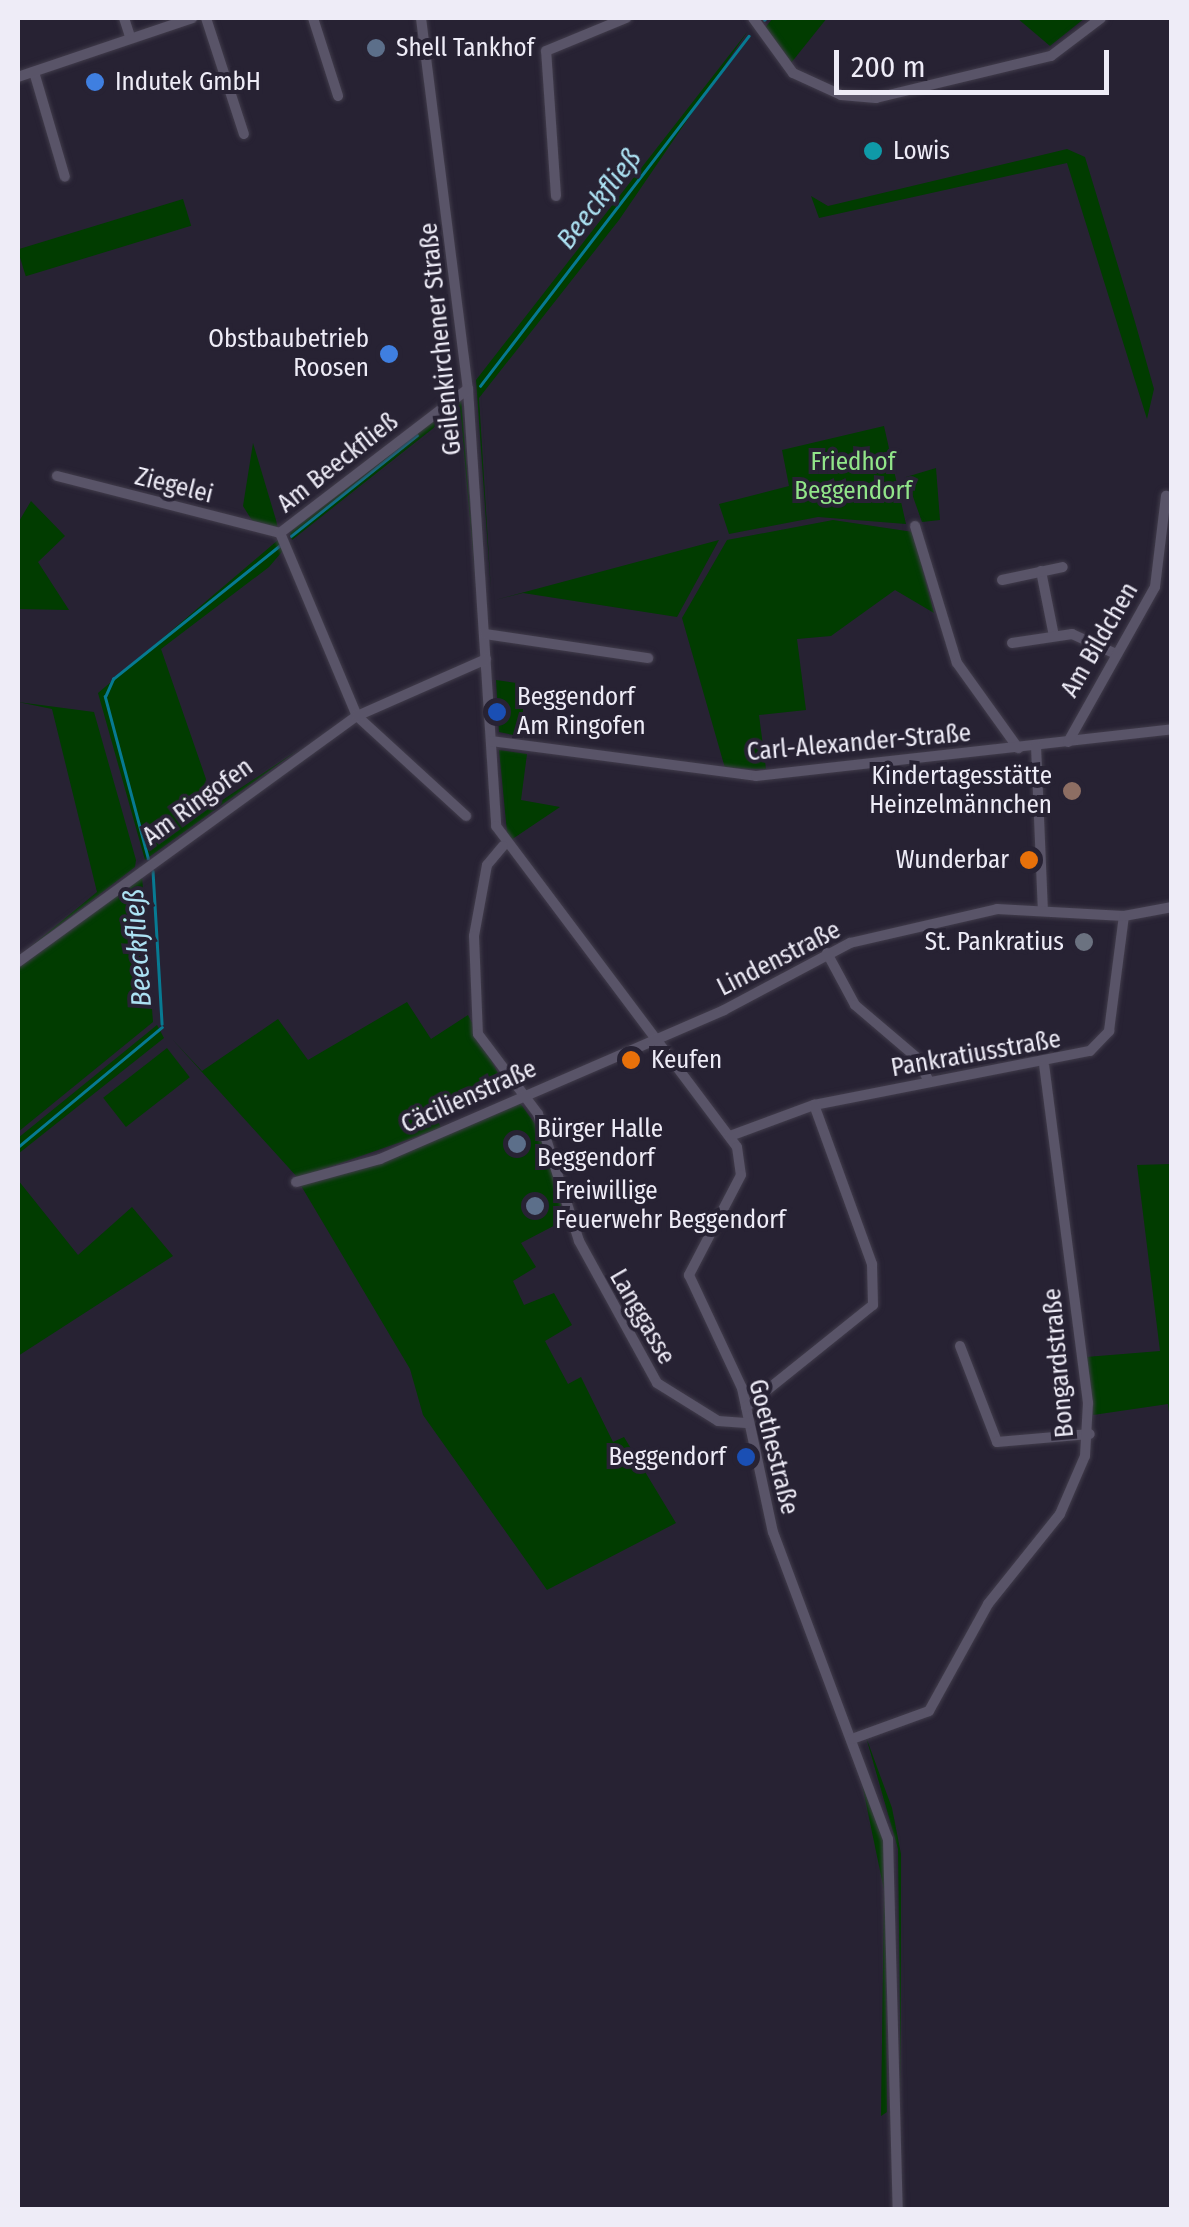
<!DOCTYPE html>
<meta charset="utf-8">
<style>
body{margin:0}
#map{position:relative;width:1189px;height:2227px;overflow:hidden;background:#272233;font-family:"Fira Sans Condensed",sans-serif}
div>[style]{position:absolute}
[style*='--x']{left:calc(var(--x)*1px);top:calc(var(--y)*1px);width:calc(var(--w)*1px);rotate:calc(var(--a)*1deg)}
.green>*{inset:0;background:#013c00;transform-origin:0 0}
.stream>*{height:2.5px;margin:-1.25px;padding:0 1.25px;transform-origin:1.25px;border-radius:1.25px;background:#077a92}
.roads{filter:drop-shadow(0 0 2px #413c4b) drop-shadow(0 0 2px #413c4b)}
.minor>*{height:10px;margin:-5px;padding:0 5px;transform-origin:5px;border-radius:5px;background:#595468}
.dots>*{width:28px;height:28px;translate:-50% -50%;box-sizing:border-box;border:5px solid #272233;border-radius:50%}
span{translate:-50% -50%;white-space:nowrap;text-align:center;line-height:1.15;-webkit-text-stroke:8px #272233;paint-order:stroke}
.poi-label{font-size:25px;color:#eeecf7}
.left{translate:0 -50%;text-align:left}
.right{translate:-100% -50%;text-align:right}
.street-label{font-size:25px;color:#eeecf7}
.park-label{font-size:25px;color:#91e589}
.water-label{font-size:28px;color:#ace1f2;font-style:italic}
.frame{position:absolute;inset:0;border:20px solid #eeecf7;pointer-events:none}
.scale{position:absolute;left:834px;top:50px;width:275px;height:45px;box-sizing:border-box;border:5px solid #eeecf7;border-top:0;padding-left:12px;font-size:30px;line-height:35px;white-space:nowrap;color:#eeecf7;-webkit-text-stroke:8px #272233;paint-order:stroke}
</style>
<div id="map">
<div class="green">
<div style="clip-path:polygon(773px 18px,827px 18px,791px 63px,764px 29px)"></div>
<div style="clip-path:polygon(1017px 18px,1085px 18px,1050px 46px)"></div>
<div style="clip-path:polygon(748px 31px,619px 220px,479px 398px,491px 591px,476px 380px)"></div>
<div style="clip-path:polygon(1067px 149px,1085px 157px,1135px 322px,1154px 389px,1147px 419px,1067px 163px,819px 218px,811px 196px,828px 206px)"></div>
<div style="left:183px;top:199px;width:28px;height:173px;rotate:73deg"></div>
<div style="clip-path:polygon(461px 396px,477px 597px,460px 407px,292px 540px,290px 532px)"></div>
<div style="clip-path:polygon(884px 426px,906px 524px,818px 517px,729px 534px,719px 504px,789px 486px,782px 450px)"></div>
<div style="clip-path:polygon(253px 443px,276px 520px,278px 529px,253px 522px,243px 506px)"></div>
<div style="clip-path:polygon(936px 468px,940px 520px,922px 522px,906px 477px)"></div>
<div style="clip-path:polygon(31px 501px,65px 536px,38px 562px,69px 610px,18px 609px,18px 523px)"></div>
<div style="clip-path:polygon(833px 520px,913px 532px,934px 613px,895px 590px,831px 636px,797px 639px,806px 710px,759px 715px,766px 769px,725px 768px,682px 618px,727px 540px)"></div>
<div style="clip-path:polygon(278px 540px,286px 547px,269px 567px,161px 649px,215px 805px,298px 750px,145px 860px,98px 693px)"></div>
<div style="clip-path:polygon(719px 540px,677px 617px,523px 593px,495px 600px)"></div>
<div style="clip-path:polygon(496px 680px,523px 684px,523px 737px,499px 732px)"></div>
<div style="clip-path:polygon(18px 702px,94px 712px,136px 860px,135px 867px,18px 957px,97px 892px,52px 709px)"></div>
<div style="clip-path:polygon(499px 750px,527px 754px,521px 800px,560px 807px,508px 842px)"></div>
<div style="clip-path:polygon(142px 876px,153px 1022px,18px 1132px,18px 967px)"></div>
<div style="clip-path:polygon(407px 1002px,431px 1039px,468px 1015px,498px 1073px,433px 1108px,441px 1128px,298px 1178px,172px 1039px,202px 1071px,278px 1019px,308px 1060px)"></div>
<div style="clip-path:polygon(157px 1025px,164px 1038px,18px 1154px,18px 1138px)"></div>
<div style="left:167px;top:1048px;width:37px;height:81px;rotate:52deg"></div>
<div style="clip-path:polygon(520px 1103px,543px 1135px,565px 1220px,521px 1243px,536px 1267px,513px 1281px,524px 1305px,554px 1293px,572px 1325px,545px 1341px,568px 1384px,581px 1377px,613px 1442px,624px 1437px,676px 1523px,547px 1590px,423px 1415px,410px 1369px,300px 1184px)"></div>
<div style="clip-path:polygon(1171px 1164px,1171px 1428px,1168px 1404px,1093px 1415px,1086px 1357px,1160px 1351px,1137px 1165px)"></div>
<div style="clip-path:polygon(18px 1180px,78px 1255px,132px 1207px,173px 1256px,18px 1356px)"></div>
<div style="clip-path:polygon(866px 1737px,892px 1808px,901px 1854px,901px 2096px,898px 1849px)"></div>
<div style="clip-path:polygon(862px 1784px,883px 1839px,885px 1865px,887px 2112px,881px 2116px,884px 1890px)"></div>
</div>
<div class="stream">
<div style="--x:764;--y:20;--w:3;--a:-45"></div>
<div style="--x:480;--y:386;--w:441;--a:-52.5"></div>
<div style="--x:291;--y:536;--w:161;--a:-38.7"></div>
<div style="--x:148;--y:859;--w:168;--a:-104.9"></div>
<div style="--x:105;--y:697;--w:20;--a:-66"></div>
<div style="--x:113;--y:679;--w:213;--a:-38.7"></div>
<div style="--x:153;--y:871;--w:153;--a:86.6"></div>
<div style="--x:18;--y:1147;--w:187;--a:-39.8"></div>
</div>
<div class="roads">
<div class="minor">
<div style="--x:124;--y:18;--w:20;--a:72"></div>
<div style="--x:206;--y:18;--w:122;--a:71.9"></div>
<div style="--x:313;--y:18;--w:82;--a:72.2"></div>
<div style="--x:421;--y:18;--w:374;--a:82.8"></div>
<div style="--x:468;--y:389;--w:438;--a:86.3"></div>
<div style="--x:496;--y:826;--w:401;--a:53.1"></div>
<div style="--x:737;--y:1147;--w:28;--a:82"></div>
<div style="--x:741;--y:1175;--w:113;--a:117.5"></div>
<div style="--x:689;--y:1275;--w:125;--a:64.9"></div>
<div style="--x:742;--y:1388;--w:147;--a:77.9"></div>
<div style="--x:773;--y:1532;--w:328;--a:69.5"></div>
<div style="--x:888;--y:1839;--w:371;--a:88.5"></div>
<div style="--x:753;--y:18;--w:68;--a:54"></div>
<div style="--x:793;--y:73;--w:53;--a:24.6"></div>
<div style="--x:841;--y:95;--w:35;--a:5"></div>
<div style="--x:876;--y:98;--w:180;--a:-13.5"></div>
<div style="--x:1051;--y:56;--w:63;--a:-37.2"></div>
<div style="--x:34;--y:72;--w:109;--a:73.6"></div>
<div style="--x:18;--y:77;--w:184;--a:-18.7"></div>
<div style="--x:556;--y:196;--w:145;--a:-93.9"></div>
<div style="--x:546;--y:51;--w:87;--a:-22.4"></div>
<div style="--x:57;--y:476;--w:230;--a:14.3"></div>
<div style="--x:915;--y:526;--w:143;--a:73"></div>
<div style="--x:957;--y:663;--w:105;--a:54.3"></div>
<div style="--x:280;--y:533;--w:199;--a:67.2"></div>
<div style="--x:357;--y:716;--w:148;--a:42.5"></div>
<div style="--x:280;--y:533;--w:237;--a:-37.5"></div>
<div style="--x:1041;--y:571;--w:66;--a:78.7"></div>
<div style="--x:1002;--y:580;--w:62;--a:-12"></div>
<div style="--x:485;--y:634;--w:165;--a:8.4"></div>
<div style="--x:1012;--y:643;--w:61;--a:-8.5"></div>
<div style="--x:1072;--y:634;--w:48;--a:24.4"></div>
<div style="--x:491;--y:741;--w:267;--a:7.5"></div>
<div style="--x:756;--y:776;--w:419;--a:-6.4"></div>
<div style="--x:1068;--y:742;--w:178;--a:-60.7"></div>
<div style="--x:1155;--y:587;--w:92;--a:-83.1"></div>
<div style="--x:1036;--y:746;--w:165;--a:87.6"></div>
<div style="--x:503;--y:846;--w:25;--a:130"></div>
<div style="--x:487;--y:865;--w:72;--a:100.4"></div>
<div style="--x:474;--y:936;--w:98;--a:87.7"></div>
<div style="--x:478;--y:1034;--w:100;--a:53.1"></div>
<div style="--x:538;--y:1114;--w:133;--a:72.1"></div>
<div style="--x:579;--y:1241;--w:162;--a:61.2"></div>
<div style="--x:657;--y:1383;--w:72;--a:31.9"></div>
<div style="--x:718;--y:1421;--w:31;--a:4"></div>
<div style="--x:827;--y:953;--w:59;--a:61.7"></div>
<div style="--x:855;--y:1005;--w:80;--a:40.4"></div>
<div style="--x:916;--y:1057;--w:26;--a:62"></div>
<div style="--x:18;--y:962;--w:419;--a:-36"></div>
<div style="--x:357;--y:716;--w:141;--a:-23.8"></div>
<div style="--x:730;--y:1136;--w:90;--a:-20.3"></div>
<div style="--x:814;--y:1105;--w:281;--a:-11.1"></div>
<div style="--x:1090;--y:1051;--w:28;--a:-46"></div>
<div style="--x:1109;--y:1031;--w:116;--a:-82.6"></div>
<div style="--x:296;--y:1182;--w:87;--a:-15.3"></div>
<div style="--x:380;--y:1159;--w:375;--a:-23.4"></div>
<div style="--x:724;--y:1010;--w:143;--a:-28"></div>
<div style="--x:850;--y:943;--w:151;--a:-13"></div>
<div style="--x:997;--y:909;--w:127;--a:3.2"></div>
<div style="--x:1124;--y:916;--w:49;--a:-10.6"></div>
<div style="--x:960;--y:1346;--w:103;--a:68.9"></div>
<div style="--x:997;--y:1442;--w:93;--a:-4.9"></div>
<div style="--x:746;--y:1407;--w:163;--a:-38.8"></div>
<div style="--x:873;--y:1305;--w:41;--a:-91.4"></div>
<div style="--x:872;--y:1264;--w:169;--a:-110"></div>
<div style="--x:852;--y:1739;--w:82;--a:-20"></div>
<div style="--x:929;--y:1711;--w:122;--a:-61.1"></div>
<div style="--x:988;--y:1604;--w:115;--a:-51.3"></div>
<div style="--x:1060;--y:1514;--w:63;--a:-66.7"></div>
<div style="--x:1085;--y:1456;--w:53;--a:-86.8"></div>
<div style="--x:1088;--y:1403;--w:340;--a:-97.4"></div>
</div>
</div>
<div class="dots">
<div style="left:376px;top:48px;background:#5c6f8a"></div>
<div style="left:95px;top:82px;background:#3f7fe0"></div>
<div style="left:873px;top:151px;background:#0f9aa8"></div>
<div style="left:389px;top:354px;background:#3f7fe0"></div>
<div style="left:497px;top:712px;background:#1a4fb4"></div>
<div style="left:1072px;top:791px;background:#8d6e63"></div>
<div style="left:1029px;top:860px;background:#e8710a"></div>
<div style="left:1084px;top:942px;background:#6b7280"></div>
<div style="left:631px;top:1060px;background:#e8710a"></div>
<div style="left:517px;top:1144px;background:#5c6f8a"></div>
<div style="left:535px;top:1206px;background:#5c6f8a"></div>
<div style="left:746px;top:1457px;background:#1a4fb4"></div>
</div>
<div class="poi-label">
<span class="left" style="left:396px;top:48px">Shell Tankhof</span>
<span class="left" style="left:115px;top:82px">Indutek GmbH</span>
<span class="left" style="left:893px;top:151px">Lowis</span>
<span class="right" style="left:369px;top:354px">Obstbaubetrieb<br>Roosen</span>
<span class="left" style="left:517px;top:712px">Beggendorf<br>Am Ringofen</span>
<span class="right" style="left:1052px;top:791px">Kindertagesstätte<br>Heinzelmännchen</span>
<span class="right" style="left:1009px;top:860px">Wunderbar</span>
<span class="right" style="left:1064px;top:942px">St. Pankratius</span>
<span class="left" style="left:651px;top:1060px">Keufen</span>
<span class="left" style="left:537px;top:1144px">Bürger Halle<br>Beggendorf</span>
<span class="left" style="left:555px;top:1206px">Freiwillige<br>Feuerwehr Beggendorf</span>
<span class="right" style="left:726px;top:1457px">Beggendorf</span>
</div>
<div class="street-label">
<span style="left:441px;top:339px;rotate:-96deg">Geilenkirchener Straße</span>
<span style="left:338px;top:463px;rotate:-38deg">Am Beeckfließ</span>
<span style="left:174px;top:486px;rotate:14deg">Ziegelei</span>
<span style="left:1100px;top:640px;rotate:-60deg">Am Bildchen</span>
<span style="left:859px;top:743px;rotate:-5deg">Carl-Alexander-Straße</span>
<span style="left:198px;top:802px;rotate:-36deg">Am Ringofen</span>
<span style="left:779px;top:959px;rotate:-27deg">Lindenstraße</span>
<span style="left:976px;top:1054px;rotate:-10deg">Pankratiusstraße</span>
<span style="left:469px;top:1097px;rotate:-24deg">Cäcilienstraße</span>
<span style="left:642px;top:1317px;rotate:60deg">Langgasse</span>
<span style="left:1059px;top:1363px;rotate:-95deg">Bongardstraße</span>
<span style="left:773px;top:1447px;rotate:76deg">Goethestraße</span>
</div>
<div class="park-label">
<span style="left:853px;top:477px">Friedhof<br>Beggendorf</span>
</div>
<div class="water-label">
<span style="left:599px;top:199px;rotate:-52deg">Beeckfließ</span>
<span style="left:138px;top:948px;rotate:-94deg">Beeckfließ</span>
</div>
<div class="frame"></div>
<div class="scale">200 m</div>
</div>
